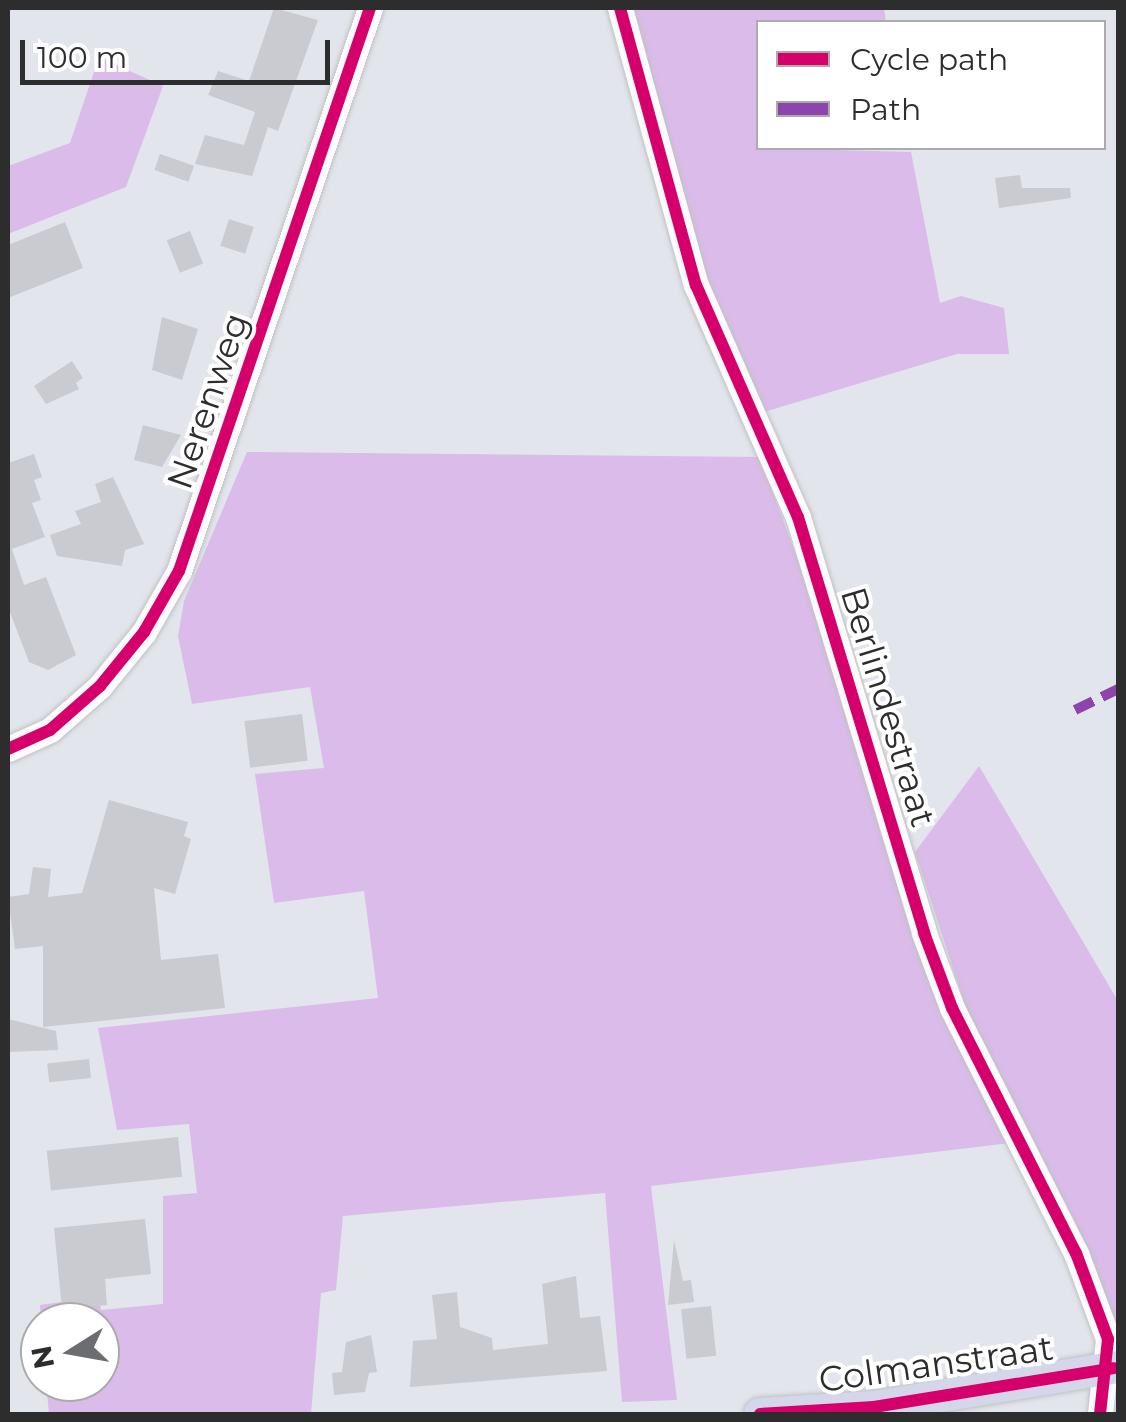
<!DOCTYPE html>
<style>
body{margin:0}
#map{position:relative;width:1126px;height:1422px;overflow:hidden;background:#e2e5ec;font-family:Montserrat,sans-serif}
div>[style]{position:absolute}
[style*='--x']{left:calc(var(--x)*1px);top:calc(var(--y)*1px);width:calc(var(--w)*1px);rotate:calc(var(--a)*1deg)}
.green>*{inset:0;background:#dbbbea}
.building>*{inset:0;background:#c9cbd0;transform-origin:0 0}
.roads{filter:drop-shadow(0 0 2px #c0c2c2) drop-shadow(0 0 2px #c0c2c2)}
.minor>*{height:25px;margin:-12.5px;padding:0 12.5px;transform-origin:12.5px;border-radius:12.5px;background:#fbfbfc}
.major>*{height:32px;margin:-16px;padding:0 16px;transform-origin:16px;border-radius:16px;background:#d4d7e9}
.quiet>*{height:10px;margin-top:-5px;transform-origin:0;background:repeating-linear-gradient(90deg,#8e44ad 0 20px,transparent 0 30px)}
.cycleway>*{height:12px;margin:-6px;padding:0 6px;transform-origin:6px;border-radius:6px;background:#d6006c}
span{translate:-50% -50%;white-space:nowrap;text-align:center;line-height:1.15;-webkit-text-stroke:8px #fff;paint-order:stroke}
.street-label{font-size:35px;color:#2d2d2d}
.frame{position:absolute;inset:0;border:10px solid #2d2d2d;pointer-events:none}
.legend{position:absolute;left:756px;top:20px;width:350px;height:130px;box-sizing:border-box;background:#fff;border:2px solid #ababab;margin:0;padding:12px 18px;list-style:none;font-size:30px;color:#2d2d2d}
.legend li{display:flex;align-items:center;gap:20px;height:50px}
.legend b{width:50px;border:2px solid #ababab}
.north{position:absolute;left:20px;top:1302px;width:100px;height:100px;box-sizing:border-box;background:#fff;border:2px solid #ababab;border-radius:50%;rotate:259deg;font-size:28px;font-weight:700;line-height:40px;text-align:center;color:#2d2d2d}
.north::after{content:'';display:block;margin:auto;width:35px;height:45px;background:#6c6d70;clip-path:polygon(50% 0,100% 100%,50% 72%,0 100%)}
.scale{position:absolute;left:20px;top:40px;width:310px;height:45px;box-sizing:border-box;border:5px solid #2d2d2d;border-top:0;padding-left:12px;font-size:30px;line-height:35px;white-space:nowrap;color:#2d2d2d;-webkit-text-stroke:8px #fff;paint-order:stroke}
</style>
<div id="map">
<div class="green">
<div style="clip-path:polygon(629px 8px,884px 8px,886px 22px,758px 22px,758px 148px,911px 152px,940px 303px,961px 296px,1004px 308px,1009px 354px,957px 354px,764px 412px,701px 276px)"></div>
<div style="clip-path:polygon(99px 57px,163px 86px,126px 187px,8px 234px,8px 166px,70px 143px)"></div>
<div style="clip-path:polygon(247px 452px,760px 457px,1010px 1143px,651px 1186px,677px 1400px,622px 1402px,605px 1193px,343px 1216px,336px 1290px,321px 1293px,311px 1414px,49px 1414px,46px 1382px,100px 1382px,100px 1322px,41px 1322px,40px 1305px,98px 1297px,101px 1310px,163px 1304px,163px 1196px,197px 1193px,189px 1124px,117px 1130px,98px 1028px,378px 998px,364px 891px,274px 903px,255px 774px,324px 768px,310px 687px,192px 704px,178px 636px,184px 601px)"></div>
<div style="clip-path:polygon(979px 766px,1118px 1001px,1118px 1330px,972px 1026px,915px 852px)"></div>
</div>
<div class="building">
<div style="clip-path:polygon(274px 8px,318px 20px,278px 131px,268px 127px,252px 176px,195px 164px,205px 135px,244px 145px,255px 112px,208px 95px,218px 71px,249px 81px)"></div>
<div style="left:160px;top:154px;width:36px;height:17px;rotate:19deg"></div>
<div style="clip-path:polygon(1020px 175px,1022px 188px,1070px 188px,1071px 198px,999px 208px,995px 178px)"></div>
<div style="left:229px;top:219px;width:26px;height:28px;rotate:18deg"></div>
<div style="clip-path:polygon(65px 222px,83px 268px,8px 298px,8px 245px)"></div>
<div style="left:190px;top:231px;width:35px;height:25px;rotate:68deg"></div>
<div style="clip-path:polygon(162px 317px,198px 329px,182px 380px,152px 370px)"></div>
<div style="clip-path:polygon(72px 361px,83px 378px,76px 383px,79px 389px,46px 404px,34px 386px)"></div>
<div style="clip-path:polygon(143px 425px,181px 435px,162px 467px,134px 460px)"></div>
<div style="clip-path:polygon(34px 454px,42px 477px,34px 480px,41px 500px,32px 503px,45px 537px,12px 549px,24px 585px,46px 577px,76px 655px,48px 670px,29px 662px,8px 607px,8px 463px)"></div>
<div style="clip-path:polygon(113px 477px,144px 544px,125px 550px,122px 566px,57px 556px,50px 535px,81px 524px,75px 511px,101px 502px,95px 484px)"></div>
<div style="left:302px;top:714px;width:47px;height:58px;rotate:83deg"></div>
<div style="clip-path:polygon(109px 800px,188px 822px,184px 836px,191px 839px,175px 894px,154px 888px,161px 960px,218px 954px,225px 1008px,43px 1027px,43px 946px,15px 949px,8px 897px,29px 894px,33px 867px,51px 869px,48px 897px,82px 893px)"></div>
<div style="clip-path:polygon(8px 1019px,56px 1031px,58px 1050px,8px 1052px)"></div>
<div style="left:89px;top:1059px;width:19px;height:42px;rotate:84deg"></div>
<div style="left:178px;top:1137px;width:40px;height:132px;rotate:84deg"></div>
<div style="clip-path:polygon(145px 1219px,151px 1274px,105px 1279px,107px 1305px,62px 1309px,54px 1228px)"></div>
<div style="clip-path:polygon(674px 1240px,683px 1281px,691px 1280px,694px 1302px,668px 1305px)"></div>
<div style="clip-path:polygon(576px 1276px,580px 1318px,600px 1316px,607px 1371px,410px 1387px,413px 1341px,437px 1339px,432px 1295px,457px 1292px,460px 1327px,492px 1338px,493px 1350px,548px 1344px,542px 1284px)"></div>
<div style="left:711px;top:1306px;width:50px;height:30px;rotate:84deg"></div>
<div style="clip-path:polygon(371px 1335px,377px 1372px,369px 1373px,365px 1392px,334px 1395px,332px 1373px,342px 1372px,346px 1342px)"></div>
</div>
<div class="roads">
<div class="minor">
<div style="--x:620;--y:8;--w:287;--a:74.7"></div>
<div style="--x:696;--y:285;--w:253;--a:66.3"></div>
<div style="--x:798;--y:517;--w:435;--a:73.1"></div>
<div style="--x:924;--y:933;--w:80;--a:69.5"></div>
<div style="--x:952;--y:1008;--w:275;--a:63.2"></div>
<div style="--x:1076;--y:1253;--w:92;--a:69.6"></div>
<div style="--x:1108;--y:1339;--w:75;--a:96.1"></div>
<div style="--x:8;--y:749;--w:46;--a:-24.3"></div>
<div style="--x:50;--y:730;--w:67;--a:-41.3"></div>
<div style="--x:100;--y:686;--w:70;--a:-50.8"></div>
<div style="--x:144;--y:632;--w:70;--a:-60.2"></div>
<div style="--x:179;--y:571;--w:595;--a:-71.26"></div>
</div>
<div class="major">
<div style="--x:760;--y:1414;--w:114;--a:-3.5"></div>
<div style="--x:874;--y:1407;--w:247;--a:-9.3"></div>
</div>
</div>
<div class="quiet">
<div style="--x:1075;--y:710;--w:48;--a:-26"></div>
</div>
<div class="cycleway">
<div style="--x:620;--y:8;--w:287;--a:74.7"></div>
<div style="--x:696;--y:285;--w:253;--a:66.3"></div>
<div style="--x:798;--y:517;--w:435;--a:73.1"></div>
<div style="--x:924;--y:933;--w:80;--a:69.5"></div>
<div style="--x:952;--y:1008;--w:275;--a:63.2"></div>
<div style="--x:1076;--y:1253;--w:92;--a:69.6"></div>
<div style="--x:1108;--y:1339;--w:75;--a:96.1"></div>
<div style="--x:8;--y:749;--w:46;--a:-24.3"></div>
<div style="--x:50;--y:730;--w:67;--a:-41.3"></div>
<div style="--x:100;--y:686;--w:70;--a:-50.8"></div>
<div style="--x:144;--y:632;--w:70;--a:-60.2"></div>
<div style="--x:179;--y:571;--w:595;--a:-71.26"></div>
<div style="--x:760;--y:1414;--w:114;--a:-3.5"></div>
<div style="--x:874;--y:1407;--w:243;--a:-9.2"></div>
</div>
<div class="street-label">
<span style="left:208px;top:401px;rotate:-71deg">Nerenweg</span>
<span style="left:888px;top:707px;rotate:73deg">Berlindestraat</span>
<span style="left:936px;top:1364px;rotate:-8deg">Colmanstraat</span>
</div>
<div class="frame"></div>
<ul class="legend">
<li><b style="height:12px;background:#d6006c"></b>Cycle path</li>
<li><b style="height:12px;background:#8e44ad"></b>Path</li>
</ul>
<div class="north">N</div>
<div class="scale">100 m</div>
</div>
